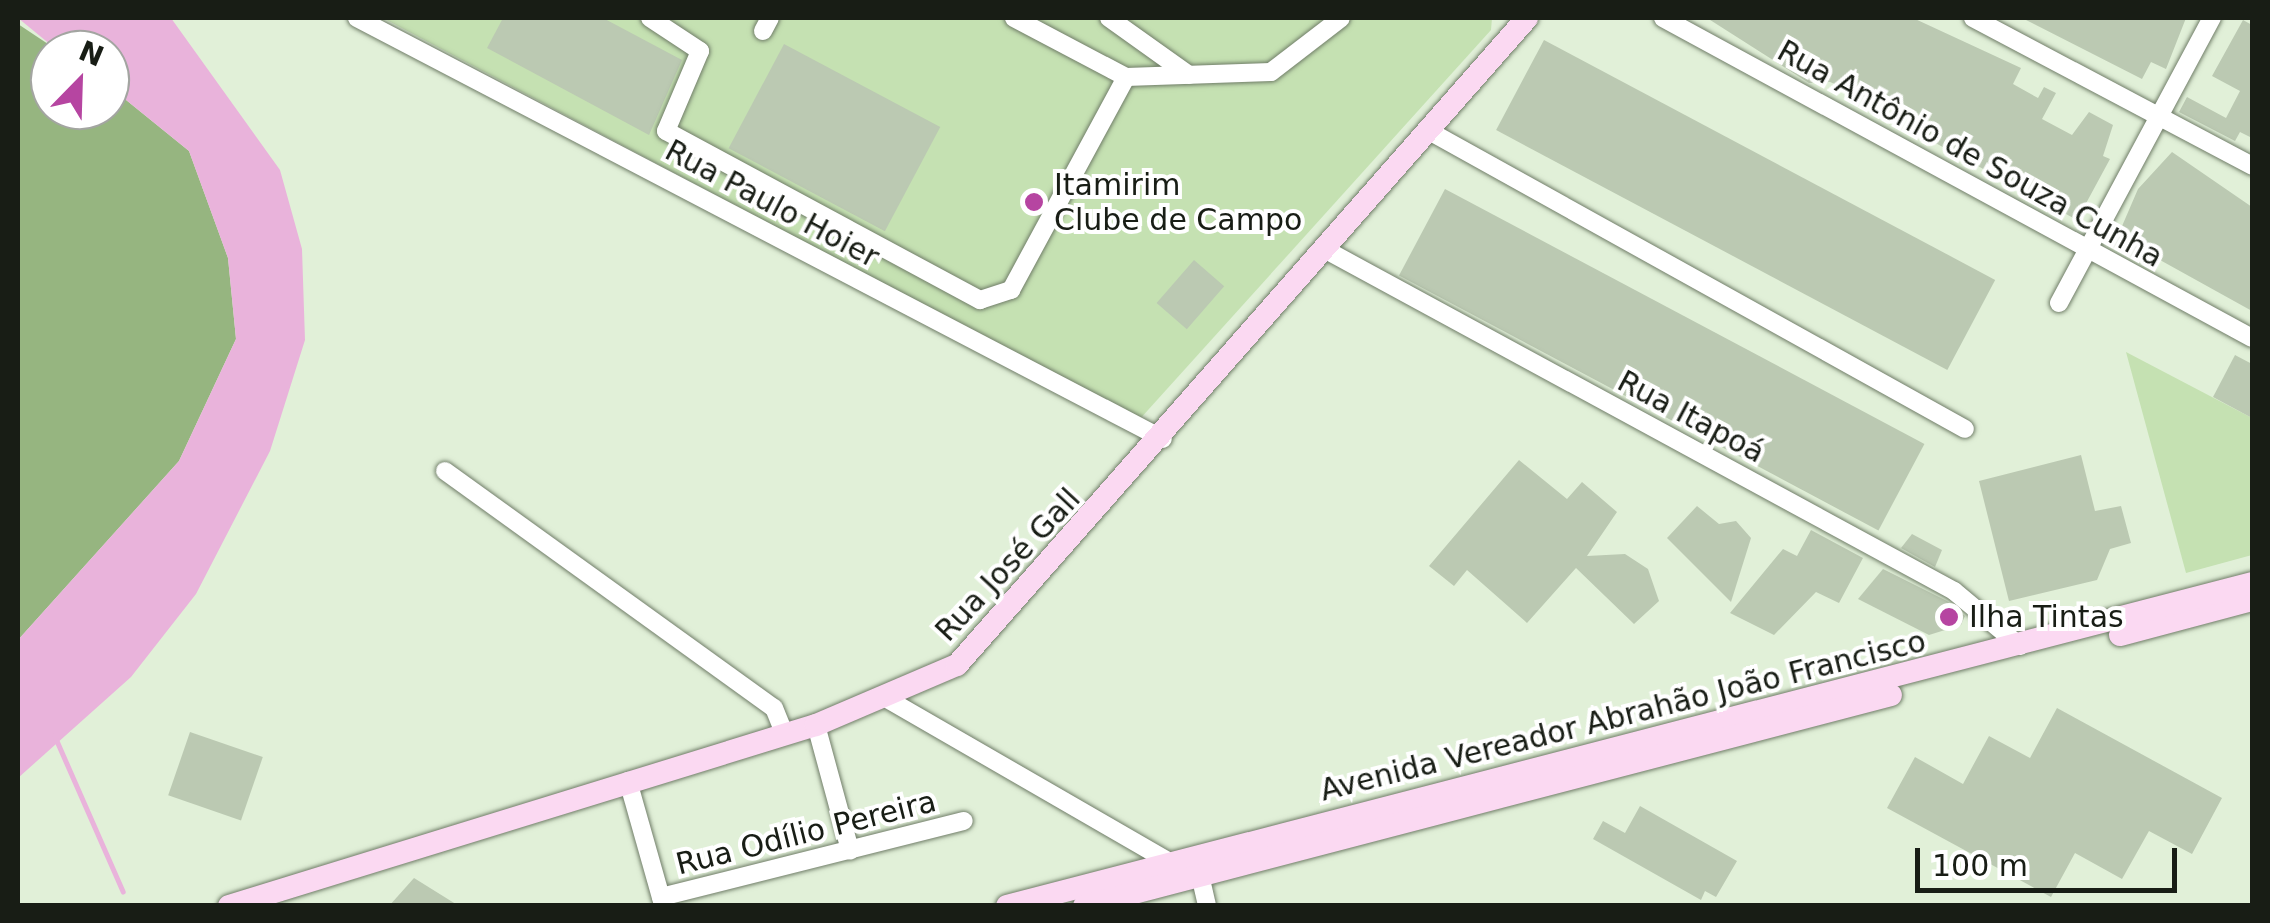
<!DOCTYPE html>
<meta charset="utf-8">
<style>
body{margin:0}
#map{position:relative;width:2270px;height:923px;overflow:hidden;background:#e1f0d8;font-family:"DejaVu Sans",sans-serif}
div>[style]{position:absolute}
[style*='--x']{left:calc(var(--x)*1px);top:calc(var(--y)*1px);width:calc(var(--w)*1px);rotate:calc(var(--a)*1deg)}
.green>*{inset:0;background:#c5e1b2}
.forest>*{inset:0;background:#96b580}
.water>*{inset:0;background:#e9b3db}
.stream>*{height:5px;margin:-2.5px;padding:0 2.5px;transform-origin:2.5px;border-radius:2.5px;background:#e9b3db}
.building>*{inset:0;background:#bbc9b2;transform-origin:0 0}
.roads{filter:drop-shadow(0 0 2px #707d68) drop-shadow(0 0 2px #707d68)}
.minor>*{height:18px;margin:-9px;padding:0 9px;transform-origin:9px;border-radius:9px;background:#fff}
.major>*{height:22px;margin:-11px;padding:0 11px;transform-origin:11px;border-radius:11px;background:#fbd9f2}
.dots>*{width:28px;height:28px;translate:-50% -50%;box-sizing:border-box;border:5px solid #fff;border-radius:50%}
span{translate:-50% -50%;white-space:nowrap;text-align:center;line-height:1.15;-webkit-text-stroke:8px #fff;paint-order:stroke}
.street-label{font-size:30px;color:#181d15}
.poi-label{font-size:30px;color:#181d15}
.left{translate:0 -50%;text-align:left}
.frame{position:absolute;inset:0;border:20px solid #181d15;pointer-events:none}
.north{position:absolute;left:30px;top:30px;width:100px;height:100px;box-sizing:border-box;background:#fff;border:2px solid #a3a5a1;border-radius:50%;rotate:23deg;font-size:28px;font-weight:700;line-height:40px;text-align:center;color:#181d15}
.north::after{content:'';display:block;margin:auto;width:35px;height:45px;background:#b645a1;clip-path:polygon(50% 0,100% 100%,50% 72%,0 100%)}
.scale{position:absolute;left:1915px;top:848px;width:262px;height:45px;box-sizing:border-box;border:5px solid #181d15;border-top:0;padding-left:12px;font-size:30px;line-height:35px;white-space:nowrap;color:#181d15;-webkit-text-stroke:8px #fff;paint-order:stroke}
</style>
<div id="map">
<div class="green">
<div style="clip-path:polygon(383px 18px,1492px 18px,1491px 30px,1139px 420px)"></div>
<div style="clip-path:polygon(2126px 352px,2252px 418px,2252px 555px,2186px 573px)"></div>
</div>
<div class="forest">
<div style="clip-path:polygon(18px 24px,57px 50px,50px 110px,110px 110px,110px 87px,189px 151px,228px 258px,236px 339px,179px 461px,18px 640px)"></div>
</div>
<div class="water">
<div style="clip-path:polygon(18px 18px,171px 18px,280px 170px,302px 249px,305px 340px,270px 451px,196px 594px,131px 677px,18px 778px,18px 640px,179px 461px,236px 339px,228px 258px,189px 151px,110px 87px,110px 50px,57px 50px)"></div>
</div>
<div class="stream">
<div style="--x:54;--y:735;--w:171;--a:66.3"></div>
</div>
<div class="building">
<div style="clip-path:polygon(503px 18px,603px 18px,682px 60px,649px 135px,487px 48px)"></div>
<div style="clip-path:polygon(1707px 18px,1913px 18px,2021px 68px,2013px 84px,2038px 98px,2044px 87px,2056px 93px,2042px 119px,2072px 135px,2089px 112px,2113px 125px,2103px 156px,2110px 159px,2077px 220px,1917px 133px,1922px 124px,1904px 114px,1830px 82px,1809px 83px)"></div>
<div style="clip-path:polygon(2022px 18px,2186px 18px,2166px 69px,2151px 62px,2142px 79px)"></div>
<div style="clip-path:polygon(2243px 20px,2252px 25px,2252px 138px,2240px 132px,2235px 141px,2179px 112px,2187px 97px,2226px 118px,2240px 91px,2212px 76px)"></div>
<div style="left:1544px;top:40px;width:511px;height:102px;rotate:28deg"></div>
<div style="left:784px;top:44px;width:177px;height:118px;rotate:28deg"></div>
<div style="clip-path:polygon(2172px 152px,2252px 207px,2252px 311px,2160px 260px,2154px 269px,2113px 247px,2138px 189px)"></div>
<div style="left:1445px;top:189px;width:543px;height:98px;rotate:28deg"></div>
<div style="left:1194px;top:260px;width:40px;height:57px;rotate:41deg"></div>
<div style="clip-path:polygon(2235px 355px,2252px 364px,2252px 418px,2213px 397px)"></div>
<div style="clip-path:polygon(2081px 455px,2095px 511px,2121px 506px,2131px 543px,2110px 549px,2097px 580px,2009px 601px,1979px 481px)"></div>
<div style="clip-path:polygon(1519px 460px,1567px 499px,1582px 482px,1617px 512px,1587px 556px,1625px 554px,1648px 569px,1659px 601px,1634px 624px,1576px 568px,1527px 623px,1467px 570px,1454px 586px,1429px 566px)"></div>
<div style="clip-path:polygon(1697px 506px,1719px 524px,1736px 521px,1751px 538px,1731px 602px,1667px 538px)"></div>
<div style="clip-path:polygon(1811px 530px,1863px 558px,1839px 603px,1816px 592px,1774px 635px,1730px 613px,1783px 549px,1797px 556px)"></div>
<div style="clip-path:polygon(1912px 534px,1942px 550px,1935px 567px,1901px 548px)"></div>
<div style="clip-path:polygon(1883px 569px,1947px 601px,1965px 616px,1961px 625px,1929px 635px,1858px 599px)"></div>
<div style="clip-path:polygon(2057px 708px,2222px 798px,2192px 854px,2149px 831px,2122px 879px,2075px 853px,2051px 897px,1887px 808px,1915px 757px,1963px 784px,1989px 736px,2030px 758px)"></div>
<div style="left:190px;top:732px;width:77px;height:67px;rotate:19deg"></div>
<div style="clip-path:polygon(1640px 806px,1737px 861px,1716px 897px,1705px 891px,1701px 900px,1593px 839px,1603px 821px,1625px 833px)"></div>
<div style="clip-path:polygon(414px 878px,459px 906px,389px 906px)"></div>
</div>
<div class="roads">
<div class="minor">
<div style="--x:357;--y:18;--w:909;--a:27.58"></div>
<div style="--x:650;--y:18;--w:60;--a:33.4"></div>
<div style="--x:700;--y:51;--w:87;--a:113"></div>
<div style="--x:666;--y:131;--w:357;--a:28.3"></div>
<div style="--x:980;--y:300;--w:33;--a:-18"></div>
<div style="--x:1011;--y:290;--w:242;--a:-61.6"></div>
<div style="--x:1014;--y:18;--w:127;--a:27.8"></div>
<div style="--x:1126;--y:77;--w:145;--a:-2"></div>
<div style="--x:1271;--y:72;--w:88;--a:-37.6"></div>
<div style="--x:1109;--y:18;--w:98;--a:35.5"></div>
<div style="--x:1663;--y:18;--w:670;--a:28.51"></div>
<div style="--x:1973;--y:18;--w:316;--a:27.9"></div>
<div style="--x:763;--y:31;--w:15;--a:-62"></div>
<div style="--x:1429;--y:131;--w:613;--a:29.07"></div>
<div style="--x:1326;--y:250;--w:715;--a:28.5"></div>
<div style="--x:1954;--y:591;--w:86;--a:39.8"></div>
<div style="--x:2059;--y:303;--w:323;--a:-61.8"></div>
<div style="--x:445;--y:471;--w:405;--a:35.8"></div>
<div style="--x:774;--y:708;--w:29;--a:68"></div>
<div style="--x:889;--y:700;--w:326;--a:30"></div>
<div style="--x:816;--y:725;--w:130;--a:74.8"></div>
<div style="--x:628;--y:781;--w:129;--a:74.2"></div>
<div style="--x:1200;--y:875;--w:32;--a:77"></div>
<div style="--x:661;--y:897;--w:312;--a:-14.1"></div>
</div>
<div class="major">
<div style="--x:2120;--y:635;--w:137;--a:-14.9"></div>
<div style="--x:229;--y:906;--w:614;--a:-17.14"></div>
<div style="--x:816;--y:725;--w:153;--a:-23.1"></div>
<div style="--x:957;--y:665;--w:862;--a:-48.62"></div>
<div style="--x:1007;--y:906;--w:1286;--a:-14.54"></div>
<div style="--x:1084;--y:906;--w:834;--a:-14.65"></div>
</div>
</div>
<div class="dots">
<div style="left:1034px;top:202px;background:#b645a1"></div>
<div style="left:1949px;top:617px;background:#b645a1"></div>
</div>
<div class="street-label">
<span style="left:1970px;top:154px;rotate:29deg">Rua Antônio de Souza Cunha</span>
<span style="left:772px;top:204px;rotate:28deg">Rua Paulo Hoier</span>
<span style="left:1691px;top:417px;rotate:28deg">Rua Itapoá</span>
<span style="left:1008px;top:565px;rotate:-47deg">Rua José Gall</span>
<span style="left:1623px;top:716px;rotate:-14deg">Avenida Vereador Abrahão João Francisco</span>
<span style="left:806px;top:833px;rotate:-14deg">Rua Odílio Pereira</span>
</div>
<div class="poi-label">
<span class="left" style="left:1054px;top:202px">Itamirim<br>Clube de Campo</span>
<span class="left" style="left:1969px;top:617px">Ilha Tintas</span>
</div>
<div class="frame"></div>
<div class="north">N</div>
<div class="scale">100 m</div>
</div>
